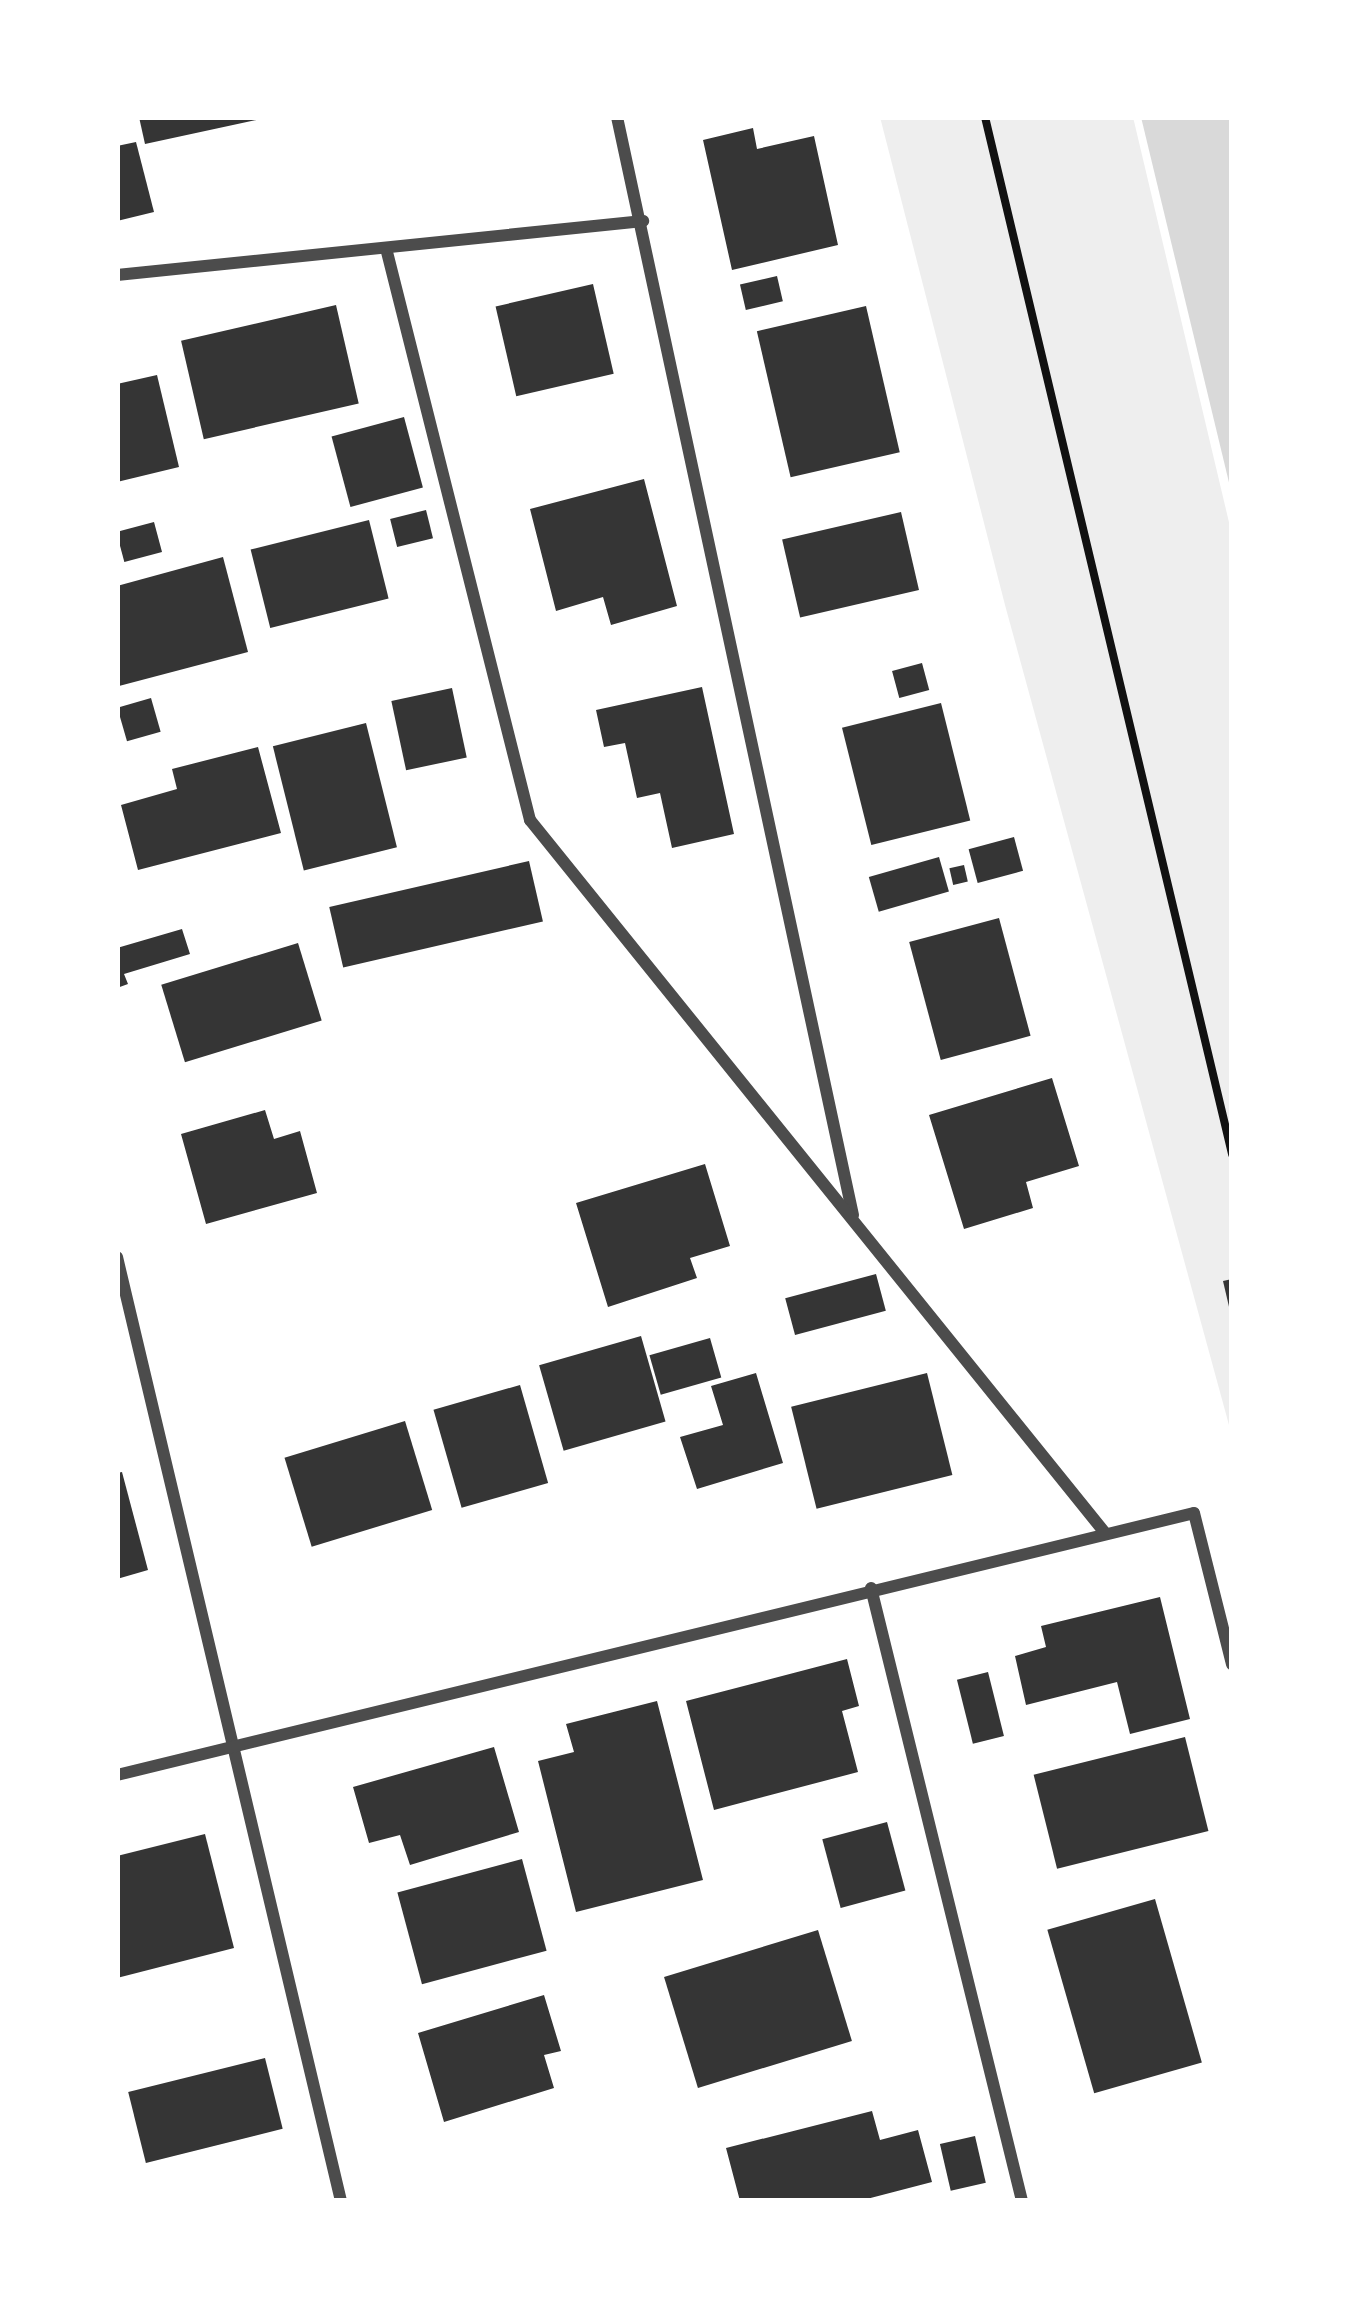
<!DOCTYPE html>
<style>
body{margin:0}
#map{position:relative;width:1349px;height:2318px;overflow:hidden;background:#fff;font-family:Inter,sans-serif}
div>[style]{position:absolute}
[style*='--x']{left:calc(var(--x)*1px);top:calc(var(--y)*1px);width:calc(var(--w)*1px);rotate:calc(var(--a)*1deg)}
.green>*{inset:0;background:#eee}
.water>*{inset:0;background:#d9d9d9}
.building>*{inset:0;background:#353535;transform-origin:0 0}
.path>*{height:8px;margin:-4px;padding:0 4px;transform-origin:4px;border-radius:4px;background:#111}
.minor>*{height:12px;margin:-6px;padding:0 6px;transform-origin:6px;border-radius:6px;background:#4c4c4c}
span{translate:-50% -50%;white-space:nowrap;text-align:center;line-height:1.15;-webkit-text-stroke:12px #fff;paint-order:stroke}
.frame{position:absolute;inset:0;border:120px solid #fff;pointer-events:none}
</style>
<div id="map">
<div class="green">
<div style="clip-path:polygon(880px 117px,1133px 117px,1232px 535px,1232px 1436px,1005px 605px)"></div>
</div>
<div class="water">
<div style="clip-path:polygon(1141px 117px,1232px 117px,1232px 495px)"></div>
</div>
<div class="building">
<div style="clip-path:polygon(139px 117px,261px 117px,261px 119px,145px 144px)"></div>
<div style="clip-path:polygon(753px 128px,757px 149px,814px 136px,838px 245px,732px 270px,703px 140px)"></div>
<div style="clip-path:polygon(136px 142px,154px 212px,117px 221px,117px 146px)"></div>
<div style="left:777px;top:276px;width:26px;height:38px;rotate:77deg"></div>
<div style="left:593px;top:284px;width:92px;height:100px;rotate:77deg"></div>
<div style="left:336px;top:305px;width:101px;height:159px;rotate:77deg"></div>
<div style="left:866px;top:306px;width:150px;height:112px;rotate:77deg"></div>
<div style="clip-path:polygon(157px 375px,179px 467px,117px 482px,117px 384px)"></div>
<div style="left:404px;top:417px;width:73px;height:75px;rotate:75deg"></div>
<div style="clip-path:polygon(644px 479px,677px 606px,611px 625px,603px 597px,556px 611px,530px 509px)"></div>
<div style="left:426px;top:510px;width:29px;height:37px;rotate:76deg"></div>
<div style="left:901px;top:512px;width:80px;height:122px;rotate:77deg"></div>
<div style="left:369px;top:520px;width:81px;height:122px;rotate:76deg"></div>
<div style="left:154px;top:522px;width:31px;height:39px;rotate:75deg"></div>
<div style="clip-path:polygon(223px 557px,248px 652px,119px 686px,117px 586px)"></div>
<div style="left:922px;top:663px;width:28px;height:31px;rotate:75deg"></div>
<div style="clip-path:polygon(702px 687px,734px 834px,672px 848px,660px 793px,637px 798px,625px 743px,604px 747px,596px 710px)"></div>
<div style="left:452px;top:688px;width:71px;height:62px;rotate:78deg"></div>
<div style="left:151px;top:698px;width:35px;height:35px;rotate:74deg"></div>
<div style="left:941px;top:703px;width:121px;height:102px;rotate:76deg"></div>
<div style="left:366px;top:723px;width:128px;height:96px;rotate:76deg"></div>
<div style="clip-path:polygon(258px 747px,281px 833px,138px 870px,121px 805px,177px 789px,172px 769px)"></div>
<div style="left:1014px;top:837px;width:35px;height:47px;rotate:75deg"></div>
<div style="left:939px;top:857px;width:36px;height:73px;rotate:74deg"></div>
<div style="left:529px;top:861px;width:62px;height:205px;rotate:77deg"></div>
<div style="left:964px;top:865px;width:17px;height:15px;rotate:77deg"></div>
<div style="left:999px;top:918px;width:122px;height:93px;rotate:75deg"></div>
<div style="clip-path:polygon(182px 929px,190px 954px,124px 974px,128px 984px,117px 988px,117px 948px)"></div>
<div style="left:298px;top:943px;width:81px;height:143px;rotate:73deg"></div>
<div style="clip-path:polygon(1052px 1078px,1079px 1166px,1026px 1182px,1033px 1208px,964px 1229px,929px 1115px)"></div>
<div style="clip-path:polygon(265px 1110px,274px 1139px,300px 1131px,317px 1193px,206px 1224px,181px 1134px)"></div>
<div style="clip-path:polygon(705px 1164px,730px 1246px,690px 1258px,697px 1278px,608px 1307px,576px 1203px)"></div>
<div style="left:876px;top:1274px;width:38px;height:94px;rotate:75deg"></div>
<div style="clip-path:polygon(1232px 1279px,1232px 1310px,1230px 1311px,1223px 1281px)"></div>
<div style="left:641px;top:1336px;width:89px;height:106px;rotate:74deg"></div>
<div style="left:710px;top:1338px;width:41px;height:63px;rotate:74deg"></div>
<div style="clip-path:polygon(756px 1373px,783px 1463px,697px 1489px,680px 1437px,723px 1425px,711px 1386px)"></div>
<div style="left:927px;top:1373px;width:105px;height:140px;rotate:76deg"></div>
<div style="left:520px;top:1385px;width:102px;height:90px;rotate:74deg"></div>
<div style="left:405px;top:1421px;width:93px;height:126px;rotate:73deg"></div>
<div style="clip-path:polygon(122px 1472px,148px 1570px,117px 1579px,117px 1473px)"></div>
<div style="clip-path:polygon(1160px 1597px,1190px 1719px,1130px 1734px,1117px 1682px,1026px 1705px,1015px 1656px,1046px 1647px,1041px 1626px)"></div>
<div style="clip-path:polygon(847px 1659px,859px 1706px,842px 1711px,858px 1772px,714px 1810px,686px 1701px)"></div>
<div style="left:988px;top:1672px;width:66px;height:32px;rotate:76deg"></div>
<div style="clip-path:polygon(657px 1701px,703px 1880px,576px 1912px,538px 1761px,574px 1752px,566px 1724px)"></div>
<div style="left:1185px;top:1737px;width:97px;height:156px;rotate:76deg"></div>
<div style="clip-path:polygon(494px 1747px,519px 1832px,410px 1865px,400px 1835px,369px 1843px,353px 1787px)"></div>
<div style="left:887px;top:1822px;width:71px;height:67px;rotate:75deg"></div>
<div style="clip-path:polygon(205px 1834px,234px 1948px,117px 1978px,117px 1856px)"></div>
<div style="left:522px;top:1859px;width:95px;height:129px;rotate:75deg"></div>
<div style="left:1155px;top:1899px;width:170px;height:112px;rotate:74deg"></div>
<div style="left:818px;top:1930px;width:116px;height:161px;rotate:73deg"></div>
<div style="clip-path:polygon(544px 1995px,561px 2051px,544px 2055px,554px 2088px,444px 2122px,418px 2033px)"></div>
<div style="left:265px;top:2058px;width:73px;height:141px;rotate:76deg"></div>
<div style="clip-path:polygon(872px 2111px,880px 2140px,918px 2130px,932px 2182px,859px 2201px,740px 2201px,726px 2148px)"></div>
<div style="left:975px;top:2136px;width:48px;height:36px;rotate:77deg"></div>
</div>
<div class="path">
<div style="--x:985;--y:117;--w:1066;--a:76.6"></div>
</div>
<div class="minor">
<div style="--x:617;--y:117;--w:1123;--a:77.87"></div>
<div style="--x:386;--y:248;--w:590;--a:75.87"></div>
<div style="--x:530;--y:820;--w:917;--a:51.11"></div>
<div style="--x:117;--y:275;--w:529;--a:-5.86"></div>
<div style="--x:117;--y:1257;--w:970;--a:76.65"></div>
<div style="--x:871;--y:1588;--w:631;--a:76.16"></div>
<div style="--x:117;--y:1775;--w:1108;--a:-13.67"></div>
<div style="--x:1194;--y:1513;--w:156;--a:75.9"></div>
</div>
<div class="frame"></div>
</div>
